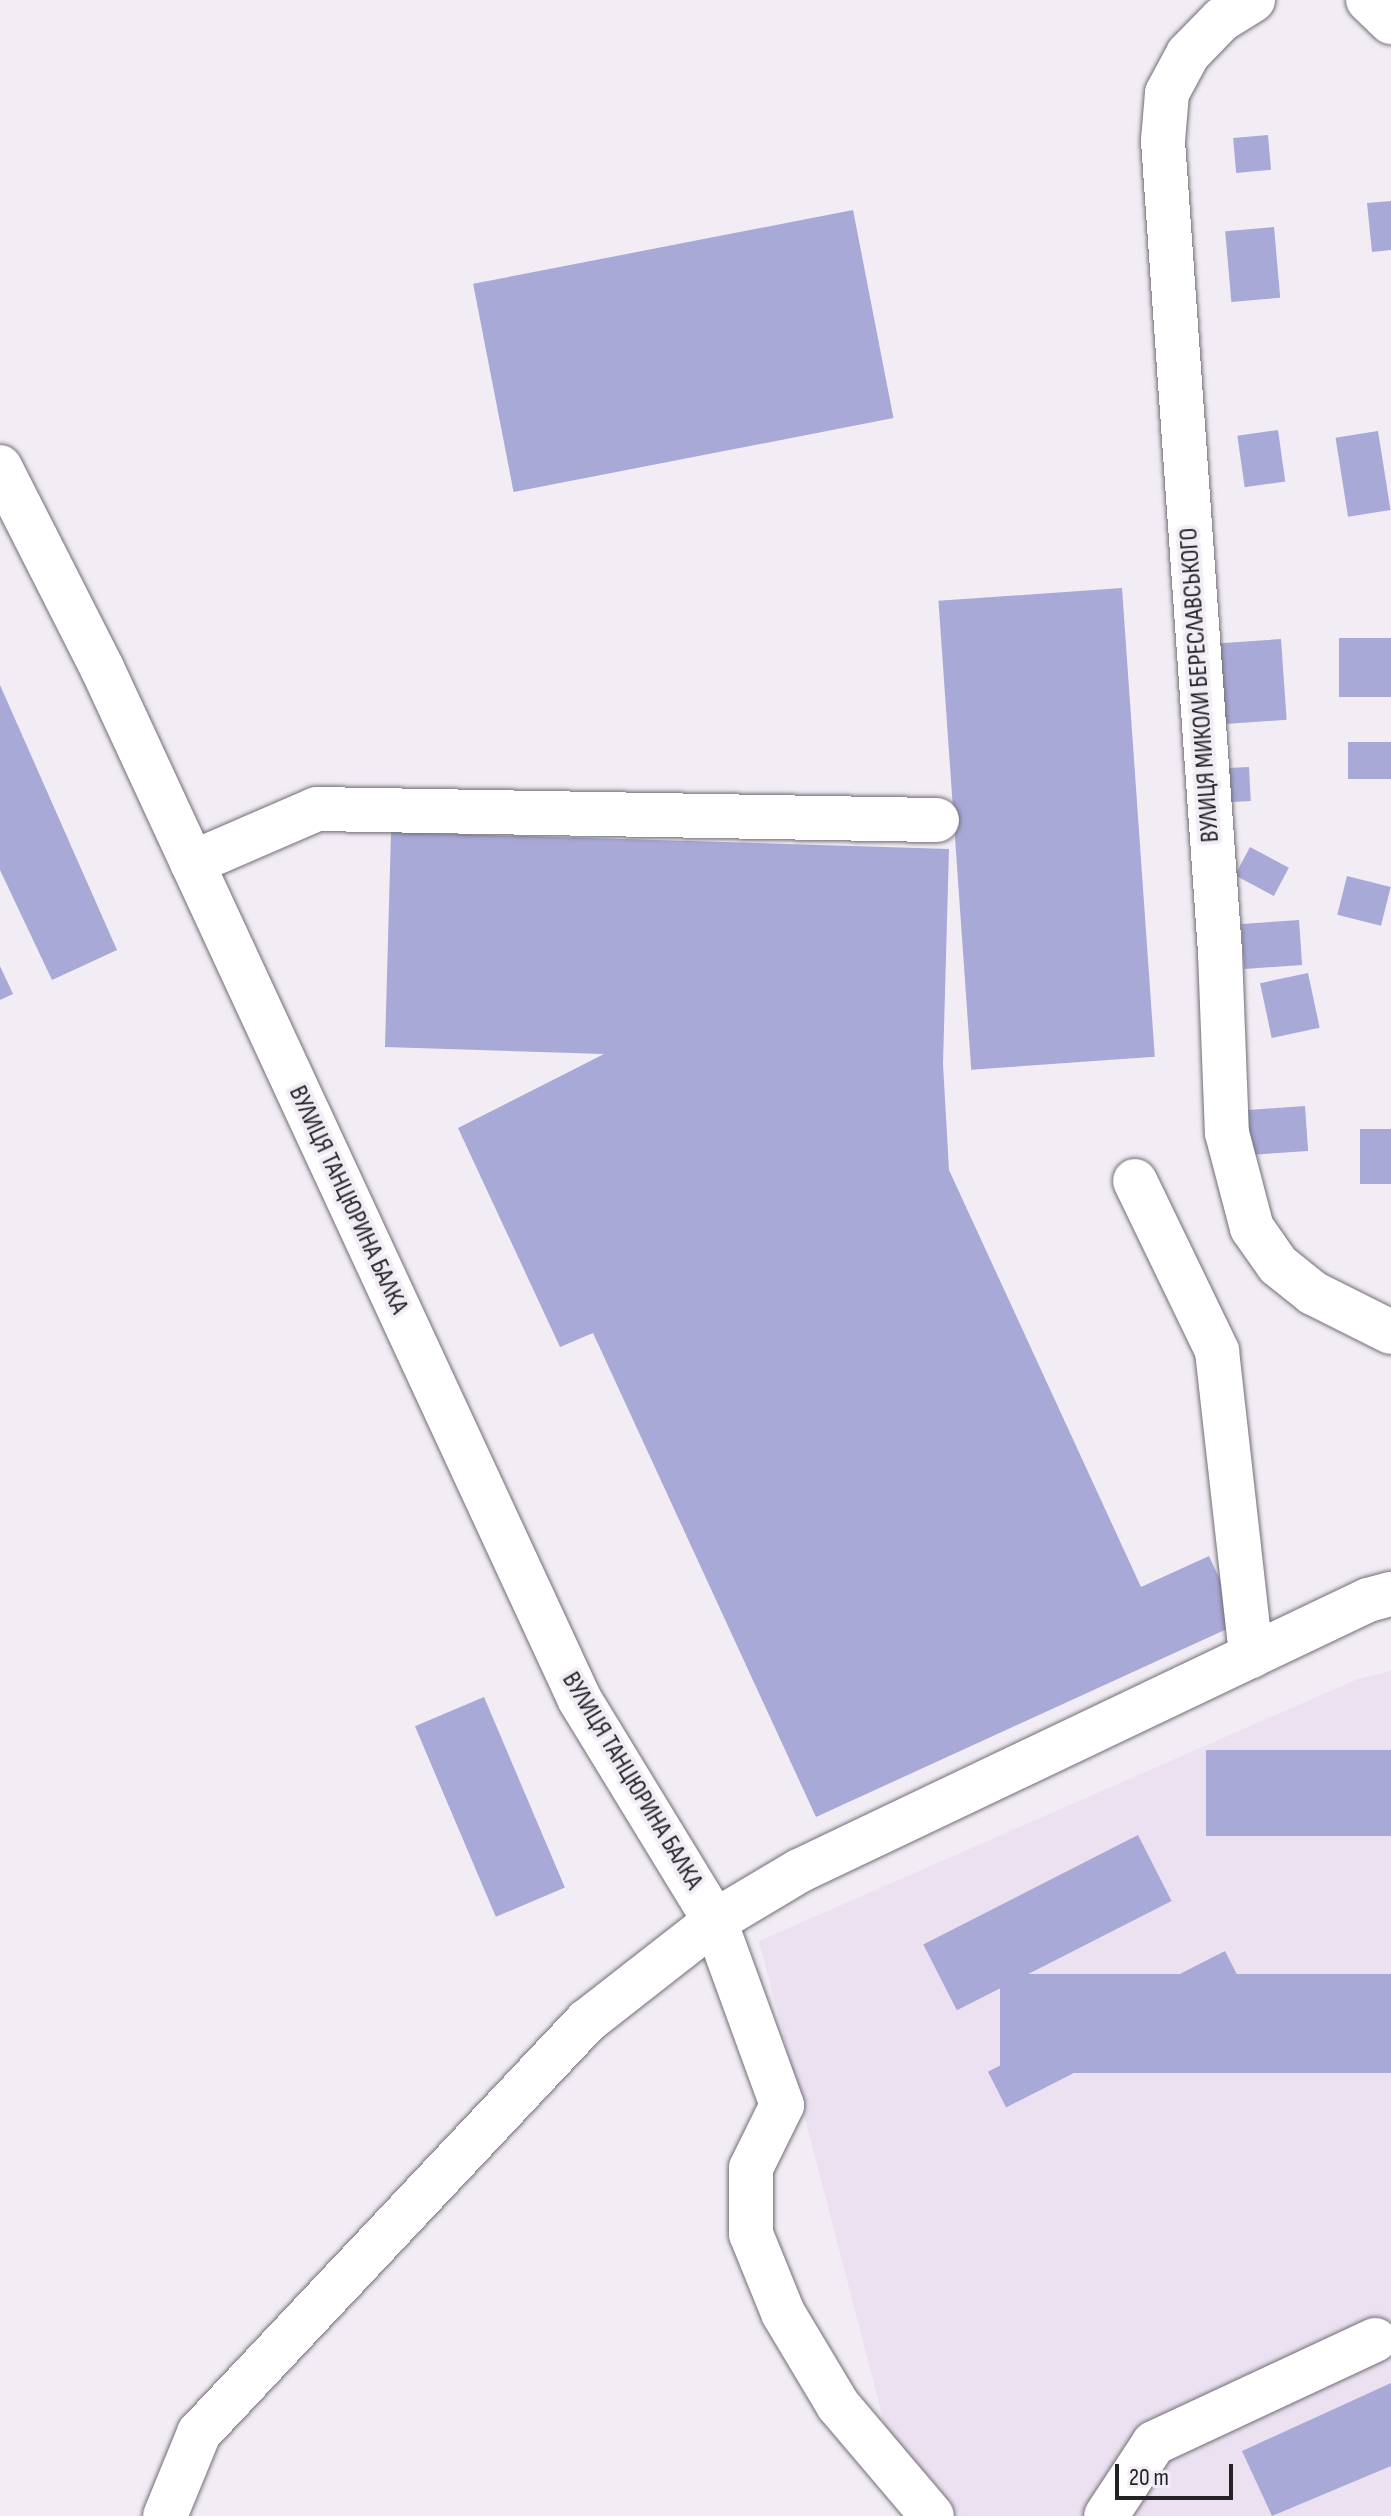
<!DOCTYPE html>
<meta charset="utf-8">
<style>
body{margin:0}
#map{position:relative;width:1391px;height:2516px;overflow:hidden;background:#f2ecf5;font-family:"Sofia Sans Condensed",sans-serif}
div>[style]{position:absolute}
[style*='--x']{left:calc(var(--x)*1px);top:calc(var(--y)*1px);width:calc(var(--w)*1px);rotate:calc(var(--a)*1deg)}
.built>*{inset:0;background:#ebe1f1}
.building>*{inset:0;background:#a8a9d7;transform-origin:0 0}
.roads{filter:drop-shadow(0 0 2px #726d76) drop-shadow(0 0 2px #726d76)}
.minor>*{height:44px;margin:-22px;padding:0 22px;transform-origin:22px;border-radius:22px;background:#fff}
span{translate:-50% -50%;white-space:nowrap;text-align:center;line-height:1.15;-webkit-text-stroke:8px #f2ecf5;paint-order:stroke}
.street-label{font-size:26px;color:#242226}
.scale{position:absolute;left:1115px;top:2464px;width:118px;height:36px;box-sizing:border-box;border:4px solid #242226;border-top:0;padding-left:10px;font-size:24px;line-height:28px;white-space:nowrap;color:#242226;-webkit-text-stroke:6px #f2ecf5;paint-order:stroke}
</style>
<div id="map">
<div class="built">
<div style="clip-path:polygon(1391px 1671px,1391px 2516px,952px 2516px,887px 2434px,759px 1941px,1358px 1679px)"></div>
</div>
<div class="building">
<div style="left:1268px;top:135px;width:35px;height:35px;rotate:85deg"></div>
<div style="clip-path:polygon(1391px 201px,1391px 250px,1372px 252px,1367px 203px)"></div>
<div style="left:853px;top:210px;width:212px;height:387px;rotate:79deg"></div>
<div style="left:1274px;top:227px;width:71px;height:49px;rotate:85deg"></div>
<div style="left:1278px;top:430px;width:52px;height:41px;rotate:82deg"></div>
<div style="left:1378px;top:431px;width:80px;height:43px;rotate:81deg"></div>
<div style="left:1122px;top:588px;width:470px;height:184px;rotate:86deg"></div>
<div style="left:1339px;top:638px;width:52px;height:59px"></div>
<div style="left:1281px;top:639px;width:81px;height:68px;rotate:86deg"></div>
<div style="clip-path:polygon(0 685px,117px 950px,52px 980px,0 870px)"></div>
<div style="left:1391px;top:742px;width:37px;height:43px;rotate:90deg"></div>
<div style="left:1249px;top:767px;width:34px;height:31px;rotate:87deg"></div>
<div style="clip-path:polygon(391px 832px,949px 849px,943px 1064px,949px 1170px,1141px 1587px,1209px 1556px,1240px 1623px,816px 1817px,593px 1333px,560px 1347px,458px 1128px,604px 1054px,385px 1047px)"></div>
<div style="left:1250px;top:847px;width:44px;height:32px;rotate:28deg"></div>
<div style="left:1347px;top:876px;width:45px;height:40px;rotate:14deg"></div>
<div style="left:1299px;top:920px;width:45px;height:58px;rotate:86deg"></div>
<div style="clip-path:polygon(0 966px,13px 994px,0 1000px)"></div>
<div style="left:1308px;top:973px;width:56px;height:49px;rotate:78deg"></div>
<div style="left:1305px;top:1106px;width:45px;height:64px;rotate:86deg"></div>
<div style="left:1391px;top:1129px;width:55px;height:31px;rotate:90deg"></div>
<div style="left:484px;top:1697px;width:207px;height:75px;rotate:67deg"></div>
<div style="left:1391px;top:1750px;width:86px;height:185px;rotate:90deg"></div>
<div style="left:1138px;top:1835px;width:74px;height:241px;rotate:63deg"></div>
<div style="left:1225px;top:1951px;width:40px;height:266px;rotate:63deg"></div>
<div style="left:1391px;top:1974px;width:99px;height:391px;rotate:90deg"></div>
<div style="clip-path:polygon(1391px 2383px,1391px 2466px,1272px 2516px,1242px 2451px)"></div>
</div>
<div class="roads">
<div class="minor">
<div style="--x:1253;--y:0;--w:36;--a:148"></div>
<div style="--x:1222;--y:19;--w:49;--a:134.2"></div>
<div style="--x:1188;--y:54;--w:44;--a:118.3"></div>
<div style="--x:1167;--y:93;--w:48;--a:94.8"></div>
<div style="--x:1163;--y:141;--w:814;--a:85.98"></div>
<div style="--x:1220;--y:953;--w:180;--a:87.8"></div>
<div style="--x:1227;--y:1133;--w:98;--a:75.3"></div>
<div style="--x:1252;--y:1228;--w:45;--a:54.9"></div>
<div style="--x:1278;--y:1265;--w:45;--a:38.7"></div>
<div style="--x:1313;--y:1293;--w:87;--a:26.6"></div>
<div style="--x:1368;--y:0;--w:32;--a:44"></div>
<div style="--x:0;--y:467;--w:225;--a:63.1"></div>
<div style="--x:102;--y:668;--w:1137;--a:65.15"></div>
<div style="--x:580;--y:1700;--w:259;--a:58.6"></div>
<div style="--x:715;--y:1921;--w:196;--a:70"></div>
<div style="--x:782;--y:2105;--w:70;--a:116.2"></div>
<div style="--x:751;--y:2168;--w:66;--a:90"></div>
<div style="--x:751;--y:2234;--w:85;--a:67.9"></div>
<div style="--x:783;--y:2313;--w:107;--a:59.1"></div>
<div style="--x:838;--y:2405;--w:145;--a:49.7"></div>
<div style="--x:192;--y:863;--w:136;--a:-23.4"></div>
<div style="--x:317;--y:809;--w:620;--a:1.02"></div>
<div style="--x:1135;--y:1181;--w:189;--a:64.2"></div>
<div style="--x:1217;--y:1351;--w:307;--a:83.6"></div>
<div style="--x:165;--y:2516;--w:90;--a:-67.7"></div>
<div style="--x:199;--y:2433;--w:566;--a:-46.72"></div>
<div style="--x:587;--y:2021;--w:162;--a:-38"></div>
<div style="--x:715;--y:1921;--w:98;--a:-30.8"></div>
<div style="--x:799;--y:1871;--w:630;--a:-25.47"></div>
<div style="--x:1368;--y:1600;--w:24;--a:-15"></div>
<div style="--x:1106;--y:2516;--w:87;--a:-56.7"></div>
<div style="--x:1154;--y:2443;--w:244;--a:-25"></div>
</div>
</div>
<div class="street-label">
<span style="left:1200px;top:685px;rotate:-94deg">ВУЛИЦЯ МИКОЛИ БЕРЕСЛАВСЬКОГО</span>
<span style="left:348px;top:1200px;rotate:65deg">ВУЛИЦЯ ТАНЦЮРИНА БАЛКА</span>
<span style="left:632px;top:1781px;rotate:59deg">ВУЛИЦЯ ТАНЦЮРИНА БАЛКА</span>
</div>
<div class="scale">20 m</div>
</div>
